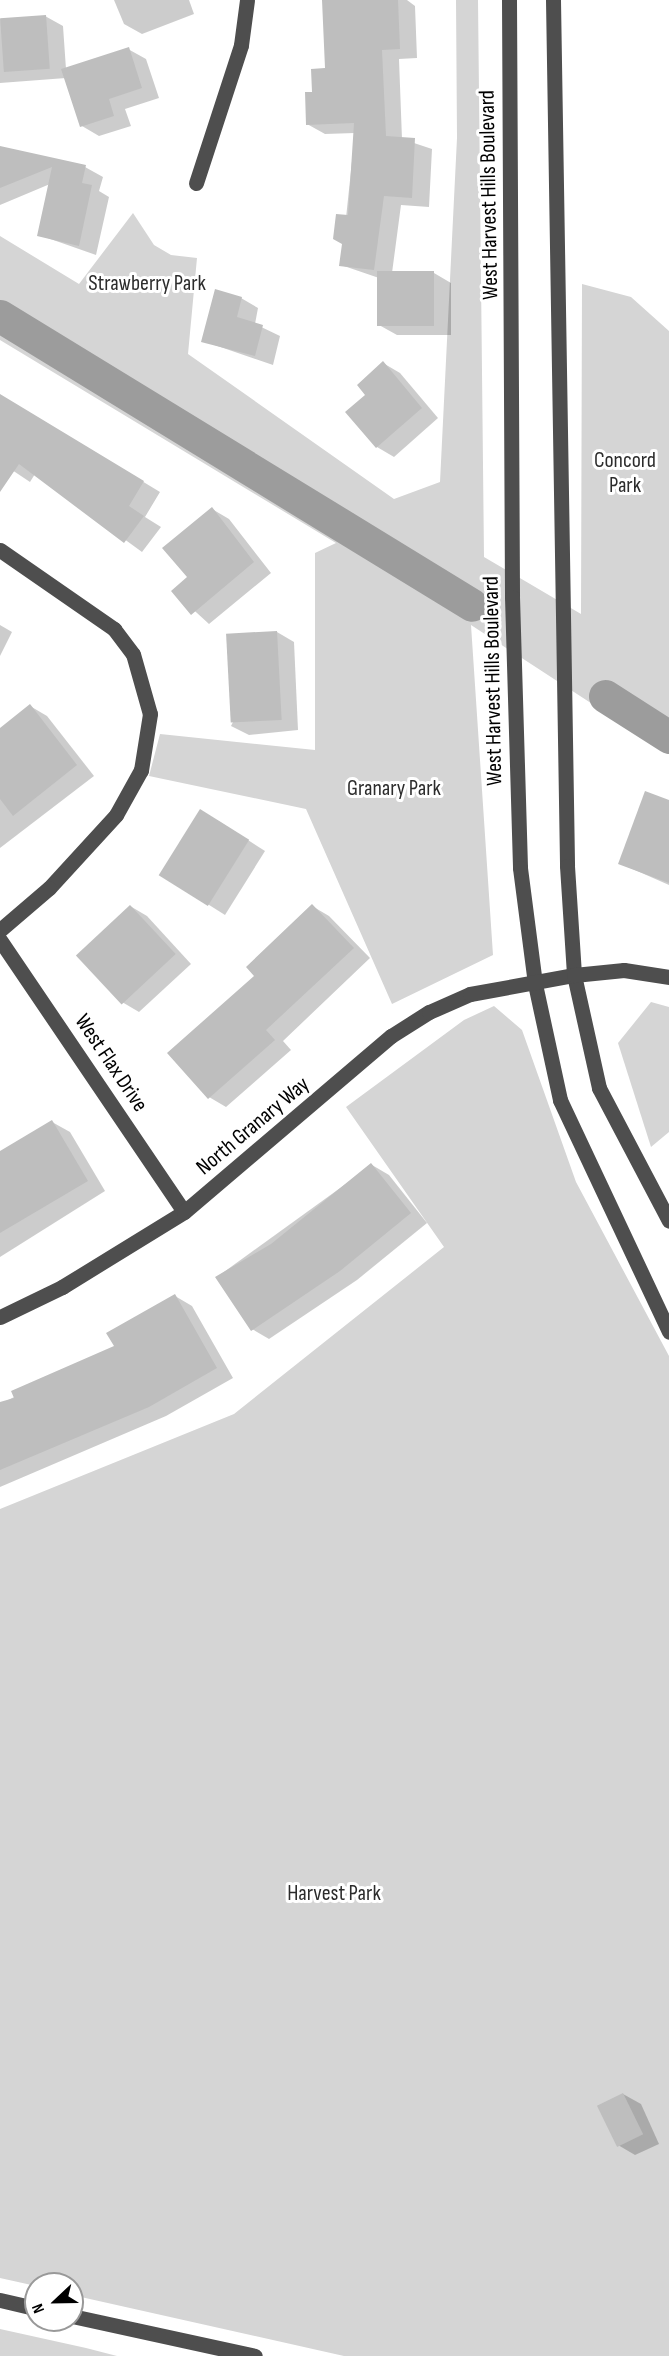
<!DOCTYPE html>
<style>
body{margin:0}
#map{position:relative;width:669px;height:2356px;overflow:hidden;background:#fff;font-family:"Sofia Sans Condensed",sans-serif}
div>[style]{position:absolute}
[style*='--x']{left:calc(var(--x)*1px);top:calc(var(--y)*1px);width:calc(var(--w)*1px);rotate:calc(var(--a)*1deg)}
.green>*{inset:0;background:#d5d5d5}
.shadow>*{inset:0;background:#0003}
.canal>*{height:33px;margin:-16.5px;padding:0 16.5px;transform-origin:16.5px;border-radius:16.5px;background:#9c9c9c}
.building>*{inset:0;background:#bebebe;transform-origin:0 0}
.minor>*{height:15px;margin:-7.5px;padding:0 7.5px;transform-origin:7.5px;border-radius:7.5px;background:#4e4e4e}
span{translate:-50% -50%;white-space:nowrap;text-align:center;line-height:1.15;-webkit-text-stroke:6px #fff;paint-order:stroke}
.street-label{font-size:22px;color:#000}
.park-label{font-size:22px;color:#2c2c2c}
.north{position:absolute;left:24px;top:2272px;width:60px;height:60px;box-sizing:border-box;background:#fff;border:2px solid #999;border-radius:50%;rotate:248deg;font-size:16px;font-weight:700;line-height:24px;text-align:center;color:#000}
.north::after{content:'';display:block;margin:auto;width:21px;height:27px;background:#000;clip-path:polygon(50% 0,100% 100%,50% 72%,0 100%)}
</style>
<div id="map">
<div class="green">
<div style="clip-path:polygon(456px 0,478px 0,484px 557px,581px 614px,582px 284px,631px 297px,669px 331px,669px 754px,471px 625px,493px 955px,392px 1004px,306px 809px,149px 776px,160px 734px,315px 750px,315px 553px,336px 543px,0 340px,0 236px,79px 284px,133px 213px,154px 245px,171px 255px,197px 258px,188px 354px,394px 499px,440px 482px,457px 138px)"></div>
<div style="clip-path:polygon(651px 1002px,669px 1007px,669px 1132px,651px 1147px,618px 1043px)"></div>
<div style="clip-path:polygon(494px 1006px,522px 1030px,576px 1182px,669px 1356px,669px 2356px,344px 2356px,72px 2295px,72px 2284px,36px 2286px,0 2278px,0 1509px,234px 1414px,444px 1247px,346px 1107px,464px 1020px)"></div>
<div style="clip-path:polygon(0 2329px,86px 2348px,117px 2356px,0 2356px)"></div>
</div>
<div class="shadow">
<div style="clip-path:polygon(114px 0,189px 0,194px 14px,142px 34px,124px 24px)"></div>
<div style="clip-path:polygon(325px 0,407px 0,415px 6px,417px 58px,399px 59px,402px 139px,432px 149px,429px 207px,401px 205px,392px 273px,434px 273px,451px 283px,451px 335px,397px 335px,379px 325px,379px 278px,341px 265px,355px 133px,325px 134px,307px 124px,313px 93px,326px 70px)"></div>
<div style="clip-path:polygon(45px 16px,63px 26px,66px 69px,128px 49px,146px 59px,159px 98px,125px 109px,131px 126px,99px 136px,82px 126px,66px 78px,0 83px,0 19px)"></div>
<div style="clip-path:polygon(0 148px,85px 167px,103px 177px,99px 191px,109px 197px,96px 255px,39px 235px,50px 184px,0 205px)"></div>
<div style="clip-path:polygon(241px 298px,258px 308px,255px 324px,280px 336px,273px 365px,203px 341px)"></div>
<div style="clip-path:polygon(383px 363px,400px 373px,438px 418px,394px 457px,377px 447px,367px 395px)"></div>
<div style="clip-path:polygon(0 395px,160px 492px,145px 517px,161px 527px,142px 552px,35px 474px,30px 482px,0 462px)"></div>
<div style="clip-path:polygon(212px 509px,229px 519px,271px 573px,209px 624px,173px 591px,189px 577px)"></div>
<div style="clip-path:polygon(0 625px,12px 632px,0 656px)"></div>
<div style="clip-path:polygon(277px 632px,294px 642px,298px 730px,249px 735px,231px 726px)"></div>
<div style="clip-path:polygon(30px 706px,47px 716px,94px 776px,0 848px,0 730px)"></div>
<div style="clip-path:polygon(669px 801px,669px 885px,619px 863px)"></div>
<div style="clip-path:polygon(217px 820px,265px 851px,225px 915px,160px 874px)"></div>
<div style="clip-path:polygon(130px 906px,147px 916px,191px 964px,139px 1012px,122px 1002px,78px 955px)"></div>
<div style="clip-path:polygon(312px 906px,329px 916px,370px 958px,283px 1041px,291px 1050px,226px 1107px,209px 1097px,256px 976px)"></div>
<div style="clip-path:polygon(52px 1122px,70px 1132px,105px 1191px,0 1257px,0 1153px)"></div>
<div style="clip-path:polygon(372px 1165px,389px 1175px,427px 1223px,357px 1280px,269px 1339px,252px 1329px,217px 1277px)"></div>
<div style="clip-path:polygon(175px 1296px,192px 1306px,233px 1378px,166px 1416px,0 1487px,0 1404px,116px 1347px)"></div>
<div style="clip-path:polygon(623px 2094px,641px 2104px,659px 2144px,635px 2155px,618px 2145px)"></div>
</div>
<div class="canal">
<div style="--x:0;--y:316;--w:553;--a:31.48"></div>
<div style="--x:605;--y:696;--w:76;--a:32.6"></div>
</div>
<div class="building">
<div style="clip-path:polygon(322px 0,398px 0,400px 49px,382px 50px,386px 136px,415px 138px,412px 198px,384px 196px,374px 270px,339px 266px,342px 244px,333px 239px,336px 214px,348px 215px,354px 123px,306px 125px,305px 92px,312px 92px,311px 69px,325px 68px)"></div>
<div style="left:46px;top:15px;width:54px;height:46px;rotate:86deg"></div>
<div style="clip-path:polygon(129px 47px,142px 88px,109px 99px,114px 116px,80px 127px,61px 69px)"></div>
<div style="clip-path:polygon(0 146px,86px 165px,82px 183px,92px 185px,79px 246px,37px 236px,52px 167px,0 188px)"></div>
<div style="left:434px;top:271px;width:55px;height:57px;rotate:90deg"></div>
<div style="clip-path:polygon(215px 289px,242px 297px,237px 317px,263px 325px,255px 356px,201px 342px)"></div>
<div style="clip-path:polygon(383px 361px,422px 408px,376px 448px,345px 412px,365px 395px,357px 385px)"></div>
<div style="clip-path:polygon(0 394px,144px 481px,129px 506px,144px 516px,124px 543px,19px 464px,0 492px)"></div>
<div style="clip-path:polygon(212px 507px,254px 562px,191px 615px,171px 591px,187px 577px,162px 548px)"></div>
<div style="left:277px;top:631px;width:89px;height:51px;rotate:87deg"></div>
<div style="clip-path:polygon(30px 704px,77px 765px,13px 816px,0 799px,0 728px)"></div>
<div style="clip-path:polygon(645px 791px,669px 800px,669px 883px,618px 864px)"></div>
<div style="left:200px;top:809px;width:58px;height:78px;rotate:32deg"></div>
<div style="clip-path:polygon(312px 904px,354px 948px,266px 1030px,275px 1040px,208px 1099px,167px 1053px,254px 976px,246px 967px)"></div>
<div style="left:130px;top:905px;width:67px;height:74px;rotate:47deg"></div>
<div style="clip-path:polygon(52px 1120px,88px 1181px,0 1233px,0 1151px)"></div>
<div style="clip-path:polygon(371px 1163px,411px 1213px,340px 1271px,251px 1331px,215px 1277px,271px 1244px)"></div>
<div style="clip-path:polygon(175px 1294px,217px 1368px,149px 1407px,0 1470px,0 1402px,14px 1398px,11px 1391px,114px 1346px,106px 1333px)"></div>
<div style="left:623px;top:2093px;width:46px;height:29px;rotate:64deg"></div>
</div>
<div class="minor">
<div style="--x:509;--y:0;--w:597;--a:89.71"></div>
<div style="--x:512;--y:597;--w:271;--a:88.3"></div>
<div style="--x:520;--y:868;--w:117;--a:82.6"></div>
<div style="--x:535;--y:984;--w:119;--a:77.8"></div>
<div style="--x:560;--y:1100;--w:256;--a:64.8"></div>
<div style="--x:553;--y:0;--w:866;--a:89.07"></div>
<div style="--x:567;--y:866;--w:109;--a:86.3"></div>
<div style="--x:574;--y:975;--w:116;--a:77.5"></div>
<div style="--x:599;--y:1088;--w:150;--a:62.2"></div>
<div style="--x:196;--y:183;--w:145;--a:-71.9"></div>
<div style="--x:241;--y:45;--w:45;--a:-82.4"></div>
<div style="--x:0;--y:550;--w:139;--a:34.7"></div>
<div style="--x:114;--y:629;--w:31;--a:53"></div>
<div style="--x:133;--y:654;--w:62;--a:74.2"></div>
<div style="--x:150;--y:714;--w:57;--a:99.1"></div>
<div style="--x:141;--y:770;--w:51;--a:119.1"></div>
<div style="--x:116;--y:815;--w:99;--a:132.5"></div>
<div style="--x:49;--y:888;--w:65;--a:139.4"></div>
<div style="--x:0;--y:940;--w:328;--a:55.9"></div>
<div style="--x:0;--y:1317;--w:69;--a:-25.8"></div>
<div style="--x:62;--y:1287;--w:143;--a:-31.6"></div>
<div style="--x:184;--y:1212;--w:272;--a:-40.4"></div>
<div style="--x:391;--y:1036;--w:45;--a:-32.3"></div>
<div style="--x:429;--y:1012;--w:45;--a:-23.7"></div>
<div style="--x:470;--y:994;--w:106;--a:-10.4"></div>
<div style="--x:574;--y:975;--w:50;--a:-5.7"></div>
<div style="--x:624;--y:970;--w:46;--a:8.8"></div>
<div style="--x:0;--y:2300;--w:37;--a:13"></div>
<div style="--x:72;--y:2316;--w:187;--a:12.3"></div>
</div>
<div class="street-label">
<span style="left:489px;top:195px;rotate:-91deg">West Harvest Hills Boulevard</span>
<span style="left:493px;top:681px;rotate:-91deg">West Harvest Hills Boulevard</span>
<span style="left:111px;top:1063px;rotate:56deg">West Flax Drive</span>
<span style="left:253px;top:1126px;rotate:-40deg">North Granary Way</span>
</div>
<div class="park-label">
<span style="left:147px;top:284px">Strawberry Park</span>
<span style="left:625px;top:473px">Concord<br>Park</span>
<span style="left:394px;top:789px">Granary Park</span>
<span style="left:334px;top:1894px">Harvest Park</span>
</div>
<div class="north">N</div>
</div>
